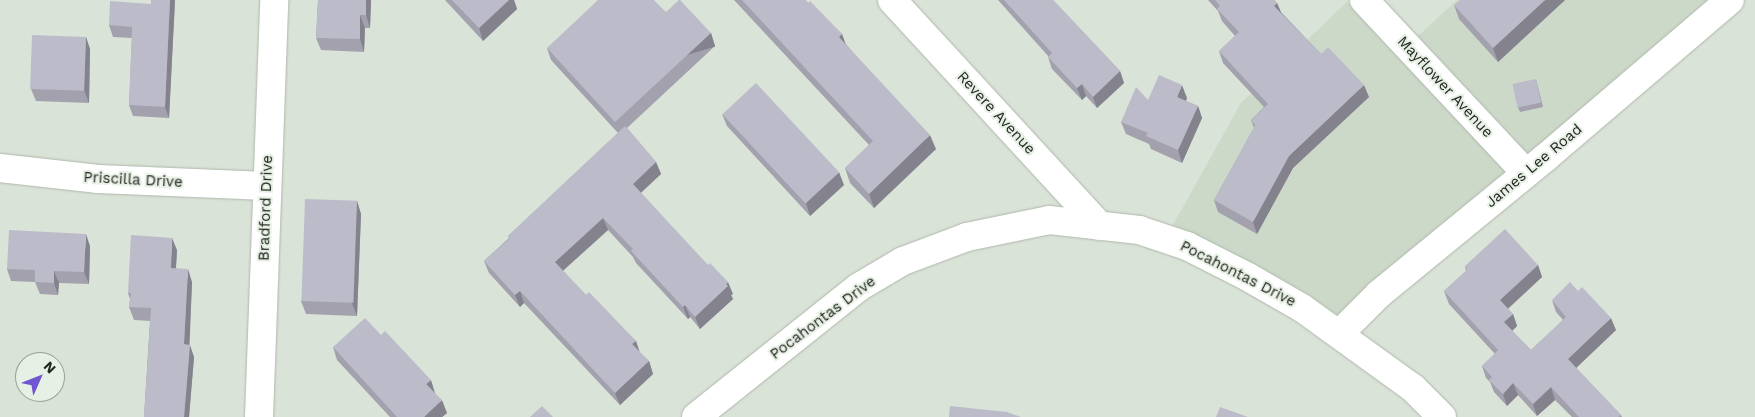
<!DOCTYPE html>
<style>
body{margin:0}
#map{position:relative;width:1755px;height:417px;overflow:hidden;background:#dae3d7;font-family:"Work Sans",sans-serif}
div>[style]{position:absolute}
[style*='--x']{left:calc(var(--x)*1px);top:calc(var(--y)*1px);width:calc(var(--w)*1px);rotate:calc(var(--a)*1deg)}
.built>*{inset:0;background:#ccd9c8}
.roads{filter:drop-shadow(0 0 1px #afb7ac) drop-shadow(0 0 1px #afb7ac)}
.minor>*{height:28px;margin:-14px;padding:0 14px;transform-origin:14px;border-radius:14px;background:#fff}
.wall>*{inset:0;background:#a2a1ad}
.shaded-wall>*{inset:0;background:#84838d;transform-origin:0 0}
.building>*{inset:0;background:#bcbbc9;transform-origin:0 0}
span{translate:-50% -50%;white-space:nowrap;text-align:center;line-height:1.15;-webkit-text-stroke:4px #e7f0e4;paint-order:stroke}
.street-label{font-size:15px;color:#232622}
.north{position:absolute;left:15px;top:352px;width:50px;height:50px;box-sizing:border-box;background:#e7f0e4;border:1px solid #999f96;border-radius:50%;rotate:46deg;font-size:14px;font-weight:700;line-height:20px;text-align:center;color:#232622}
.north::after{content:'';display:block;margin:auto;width:18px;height:22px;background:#7056d0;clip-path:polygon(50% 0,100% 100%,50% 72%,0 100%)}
</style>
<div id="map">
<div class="built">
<div style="clip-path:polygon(1457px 0,1711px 0,1529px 155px,1418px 36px)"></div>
<div style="clip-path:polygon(1347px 2px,1507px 173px,1339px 316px,1310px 296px,1256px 265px,1173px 225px,1241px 103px)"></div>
</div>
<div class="roads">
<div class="minor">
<div style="--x:892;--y:0;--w:307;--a:47.4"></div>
<div style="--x:1364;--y:0;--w:237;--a:46.9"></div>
<div style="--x:0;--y:168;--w:99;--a:6.4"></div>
<div style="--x:98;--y:179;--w:169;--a:2.4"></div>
<div style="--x:1339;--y:334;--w:57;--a:-45"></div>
<div style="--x:1379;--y:294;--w:215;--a:-39.3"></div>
<div style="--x:1545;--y:158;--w:243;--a:-40.5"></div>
<div style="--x:259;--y:417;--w:417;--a:-87.9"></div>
<div style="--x:696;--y:417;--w:208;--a:-38.6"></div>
<div style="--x:859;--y:287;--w:51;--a:-30.6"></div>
<div style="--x:903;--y:261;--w:68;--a:-20.6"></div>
<div style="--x:967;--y:237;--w:84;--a:-11.7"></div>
<div style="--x:1049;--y:220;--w:91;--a:6.3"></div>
<div style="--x:1139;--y:230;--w:51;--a:18.4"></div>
<div style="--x:1187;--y:246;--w:68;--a:26.9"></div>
<div style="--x:1248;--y:277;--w:62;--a:29.9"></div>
<div style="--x:1302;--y:308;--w:137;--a:35.8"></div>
<div style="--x:1413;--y:388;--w:41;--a:45"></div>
</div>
</div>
<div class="wall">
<div style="clip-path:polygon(151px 0,175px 0,169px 118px,133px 116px,129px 105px,132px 38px,113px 37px,109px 25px,151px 4px)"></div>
<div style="clip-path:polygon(318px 0,371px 0,370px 28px,365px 28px,364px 52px,321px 50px,316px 38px)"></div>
<div style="clip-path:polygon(445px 0,514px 0,517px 9px,483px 41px)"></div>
<div style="clip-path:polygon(734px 0,805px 0,842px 34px,845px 43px,936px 149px,874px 208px,850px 183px,845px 168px,869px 145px)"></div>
<div style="clip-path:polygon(998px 0,1053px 0,1120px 71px,1124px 83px,1097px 108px,1086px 96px,1082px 100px,1052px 69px,1048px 57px,1049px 57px)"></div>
<div style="clip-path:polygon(1208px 0,1274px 0,1277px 3px,1281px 12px,1321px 54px,1369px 97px,1293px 168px,1257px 234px,1218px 212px,1214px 200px,1254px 128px,1251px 120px,1264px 107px,1223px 63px,1219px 51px,1235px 36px,1222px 21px,1218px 11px)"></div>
<div style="clip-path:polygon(1565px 0,1498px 62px,1459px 19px,1454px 5px)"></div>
<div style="clip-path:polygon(666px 12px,711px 33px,715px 46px,627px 128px,656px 162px,661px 174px,641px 193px,733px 294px,731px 295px,733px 299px,700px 329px,690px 317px,688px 319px,636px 263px,633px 257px,608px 230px,563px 271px,586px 295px,636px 341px,639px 352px,649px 361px,653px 374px,620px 405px,524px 303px,520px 307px,489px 273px,484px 261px,509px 238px,508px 236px,618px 133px,551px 60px,547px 48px)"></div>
<div style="clip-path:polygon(86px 37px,90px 49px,89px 103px,36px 101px,31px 89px)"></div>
<div style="clip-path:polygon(1536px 79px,1543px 107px,1520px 112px,1518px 107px)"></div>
<div style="clip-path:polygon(1187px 98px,1186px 101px,1198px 106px,1202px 118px,1182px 163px,1151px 149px,1149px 144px,1126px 134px,1121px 122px,1148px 100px)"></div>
<div style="clip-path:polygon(722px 114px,844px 185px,810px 216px,727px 126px)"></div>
<div style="clip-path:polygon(357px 201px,361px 214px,357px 316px,306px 314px,301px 301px)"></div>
<div style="clip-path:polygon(90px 246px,89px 284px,59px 283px,58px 295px,40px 294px,35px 282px,11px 281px,7px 269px)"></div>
<div style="clip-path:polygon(177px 250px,176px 268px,192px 282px,189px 345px,194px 357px,189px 417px,144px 417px,150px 321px,134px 320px,129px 307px,130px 299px,128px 293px)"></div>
<div style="clip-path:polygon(1538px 265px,1542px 277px,1508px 309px,1513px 314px,1517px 326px,1512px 331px,1531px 350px,1563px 320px,1556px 312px,1552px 300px,1616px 330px,1576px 368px,1621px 415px,1622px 417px,1572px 417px,1555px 400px,1537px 416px,1518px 395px,1507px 406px,1494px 392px,1490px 382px,1486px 378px,1482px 366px,1495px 354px,1449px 304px,1444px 291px,1466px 271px,1465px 266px)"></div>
<div style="clip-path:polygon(333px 347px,435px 393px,447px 413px,442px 417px,390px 417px,337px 360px)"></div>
</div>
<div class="shaded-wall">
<div style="clip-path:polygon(170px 0,175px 0,169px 118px,165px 107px)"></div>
<div style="clip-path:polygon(366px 0,371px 0,370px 28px,366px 15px)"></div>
<div style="clip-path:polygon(509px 0,514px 0,517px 9px,483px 41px,479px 28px)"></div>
<div style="clip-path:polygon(1545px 0,1565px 0,1498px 62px,1493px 48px)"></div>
<div style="clip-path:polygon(1277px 3px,1282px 15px,1274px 6px)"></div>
<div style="clip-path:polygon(360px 15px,365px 28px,364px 52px,360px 39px)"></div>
<div style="left:711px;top:33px;width:14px;height:131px;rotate:73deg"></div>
<div style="clip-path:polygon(842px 34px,847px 48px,839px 37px)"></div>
<div style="clip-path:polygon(86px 37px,90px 49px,89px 103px,84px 90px)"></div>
<div style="clip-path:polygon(1120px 71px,1124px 83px,1097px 108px,1093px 97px)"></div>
<div style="clip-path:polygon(1082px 84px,1086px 96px,1082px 100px,1077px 88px)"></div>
<div style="clip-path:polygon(1182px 85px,1187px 98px,1182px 109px,1177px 97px)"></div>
<div style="clip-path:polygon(1364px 85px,1369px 97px,1293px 168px,1257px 234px,1253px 222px,1289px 156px)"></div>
<div style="clip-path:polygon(1198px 106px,1202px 118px,1182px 163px,1178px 150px)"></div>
<div style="clip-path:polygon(930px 135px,936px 149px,874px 208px,869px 194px)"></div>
<div style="clip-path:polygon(656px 162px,661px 174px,637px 196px,633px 184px)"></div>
<div style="clip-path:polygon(839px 172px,844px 185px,810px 216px,806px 203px)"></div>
<div style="clip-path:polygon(357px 201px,361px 214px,357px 316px,352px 303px)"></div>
<div style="clip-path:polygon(603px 218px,608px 230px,559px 274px,555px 262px)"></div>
<div style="clip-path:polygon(86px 234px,90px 246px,89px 284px,84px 272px)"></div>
<div style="clip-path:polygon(172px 238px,177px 250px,175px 281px,171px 268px)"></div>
<div style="clip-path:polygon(1538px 265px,1542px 277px,1504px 312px,1500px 300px)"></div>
<div style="clip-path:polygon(188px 269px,192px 282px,189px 357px,184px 344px)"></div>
<div style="clip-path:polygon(54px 271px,59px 283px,58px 295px,54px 283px)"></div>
<div style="clip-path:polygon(728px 282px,733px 294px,731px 295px,733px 299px,700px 329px,695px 317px)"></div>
<div style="clip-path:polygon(520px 291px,524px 303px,520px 307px,515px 295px)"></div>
<div style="clip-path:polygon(685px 305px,690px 317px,688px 319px,683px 307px)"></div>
<div style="clip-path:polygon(1513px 314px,1517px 326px,1509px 334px,1504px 322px)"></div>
<div style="clip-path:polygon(1611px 318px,1616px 330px,1573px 371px,1568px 359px)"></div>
<div style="clip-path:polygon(636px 341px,640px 353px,632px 344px)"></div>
<div style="clip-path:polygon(190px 345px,194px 357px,189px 417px,184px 417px)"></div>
<div style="clip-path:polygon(649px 361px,653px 374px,620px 405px,615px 393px)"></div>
<div style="clip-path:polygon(431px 380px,435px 393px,431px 396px,426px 384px)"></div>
<div style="clip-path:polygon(1513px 383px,1518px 395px,1507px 406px,1503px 394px)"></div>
<div style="clip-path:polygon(1551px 387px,1555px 400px,1537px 416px,1533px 404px)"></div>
<div style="clip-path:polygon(442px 400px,447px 413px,442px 417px,424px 417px)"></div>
</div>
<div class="building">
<div style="clip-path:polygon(151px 0,170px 0,165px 107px,129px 105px,132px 27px,109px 25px,110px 1px,151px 4px)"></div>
<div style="clip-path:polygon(318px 0,366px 0,366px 15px,360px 15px,360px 39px,316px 38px)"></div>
<div style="clip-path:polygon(452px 0,509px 0,479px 28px)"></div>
<div style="clip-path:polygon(598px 0,654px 0,666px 12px,679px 0,680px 0,711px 33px,615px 122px,547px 48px)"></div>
<div style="clip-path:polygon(742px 0,805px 0,808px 3px,810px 1px,842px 34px,839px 37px,930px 135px,869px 194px,845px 168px,873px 141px)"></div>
<div style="clip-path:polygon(1004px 0,1053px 0,1120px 71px,1093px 97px,1082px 84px,1077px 88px,1048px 57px,1052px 53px)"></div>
<div style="clip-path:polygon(1215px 0,1274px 0,1277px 3px,1274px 6px,1321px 54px,1328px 47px,1364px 85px,1289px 156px,1253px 222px,1214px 200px,1255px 125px,1251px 120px,1268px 104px,1219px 51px,1239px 32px,1217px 9px,1220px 6px)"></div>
<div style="clip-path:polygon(1460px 0,1545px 0,1493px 48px,1454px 5px)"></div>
<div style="left:32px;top:35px;width:54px;height:54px;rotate:2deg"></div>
<div style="clip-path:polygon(1159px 75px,1182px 85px,1177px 97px,1198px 106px,1178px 150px,1146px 136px,1148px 133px,1121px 122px,1136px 87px,1148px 100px)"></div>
<div style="left:1536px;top:79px;width:24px;height:24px;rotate:78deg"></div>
<div style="left:756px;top:83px;width:122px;height:46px;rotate:47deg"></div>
<div style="clip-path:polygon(625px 126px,656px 162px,633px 184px,708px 265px,710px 263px,728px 282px,726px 284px,728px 286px,695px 317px,685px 305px,683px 307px,631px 251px,633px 249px,603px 218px,555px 262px,586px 295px,589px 292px,636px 341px,632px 344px,649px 361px,615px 393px,520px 291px,515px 295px,484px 261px,510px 238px,508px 236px)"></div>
<div style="left:305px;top:199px;width:52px;height:102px;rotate:2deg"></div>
<div style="clip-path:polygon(1505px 229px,1538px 265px,1500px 300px,1513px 314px,1504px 322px,1531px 350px,1566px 317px,1552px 300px,1570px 282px,1578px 291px,1582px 287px,1611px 318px,1568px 359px,1621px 415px,1618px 417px,1579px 417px,1551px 387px,1533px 404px,1513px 383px,1503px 394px,1489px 380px,1492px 377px,1482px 366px,1498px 350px,1444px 291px,1467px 270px,1465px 266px)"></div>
<div style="clip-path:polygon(9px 230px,86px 234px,84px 272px,54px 271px,54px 283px,35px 282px,35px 270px,7px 269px)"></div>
<div style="clip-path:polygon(131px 235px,172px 238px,171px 268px,188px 269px,184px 344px,190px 345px,184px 417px,144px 417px,151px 308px,129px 307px,131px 293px,128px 293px)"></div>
<div style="clip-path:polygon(365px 318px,381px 335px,385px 331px,431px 380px,426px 384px,442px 400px,424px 417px,397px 417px,333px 347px)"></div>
<div style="clip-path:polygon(542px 406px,553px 417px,530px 417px)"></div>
<div style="clip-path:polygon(950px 406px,1007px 412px,1021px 417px,949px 417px)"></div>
<div style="clip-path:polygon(1220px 407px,1248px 417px,1216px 417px)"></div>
</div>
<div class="street-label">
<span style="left:1445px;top:87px;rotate:47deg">Mayflower Avenue</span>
<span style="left:996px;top:113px;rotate:47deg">Revere Avenue</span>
<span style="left:1534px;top:166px;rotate:-40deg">James Lee Road</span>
<span style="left:133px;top:180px;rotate:3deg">Priscilla Drive</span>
<span style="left:266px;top:208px;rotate:-88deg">Bradford Drive</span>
<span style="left:1238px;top:274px;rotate:27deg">Pocahontas Drive</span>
<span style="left:823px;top:318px;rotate:-37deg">Pocahontas Drive</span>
</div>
<div class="north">N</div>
</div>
